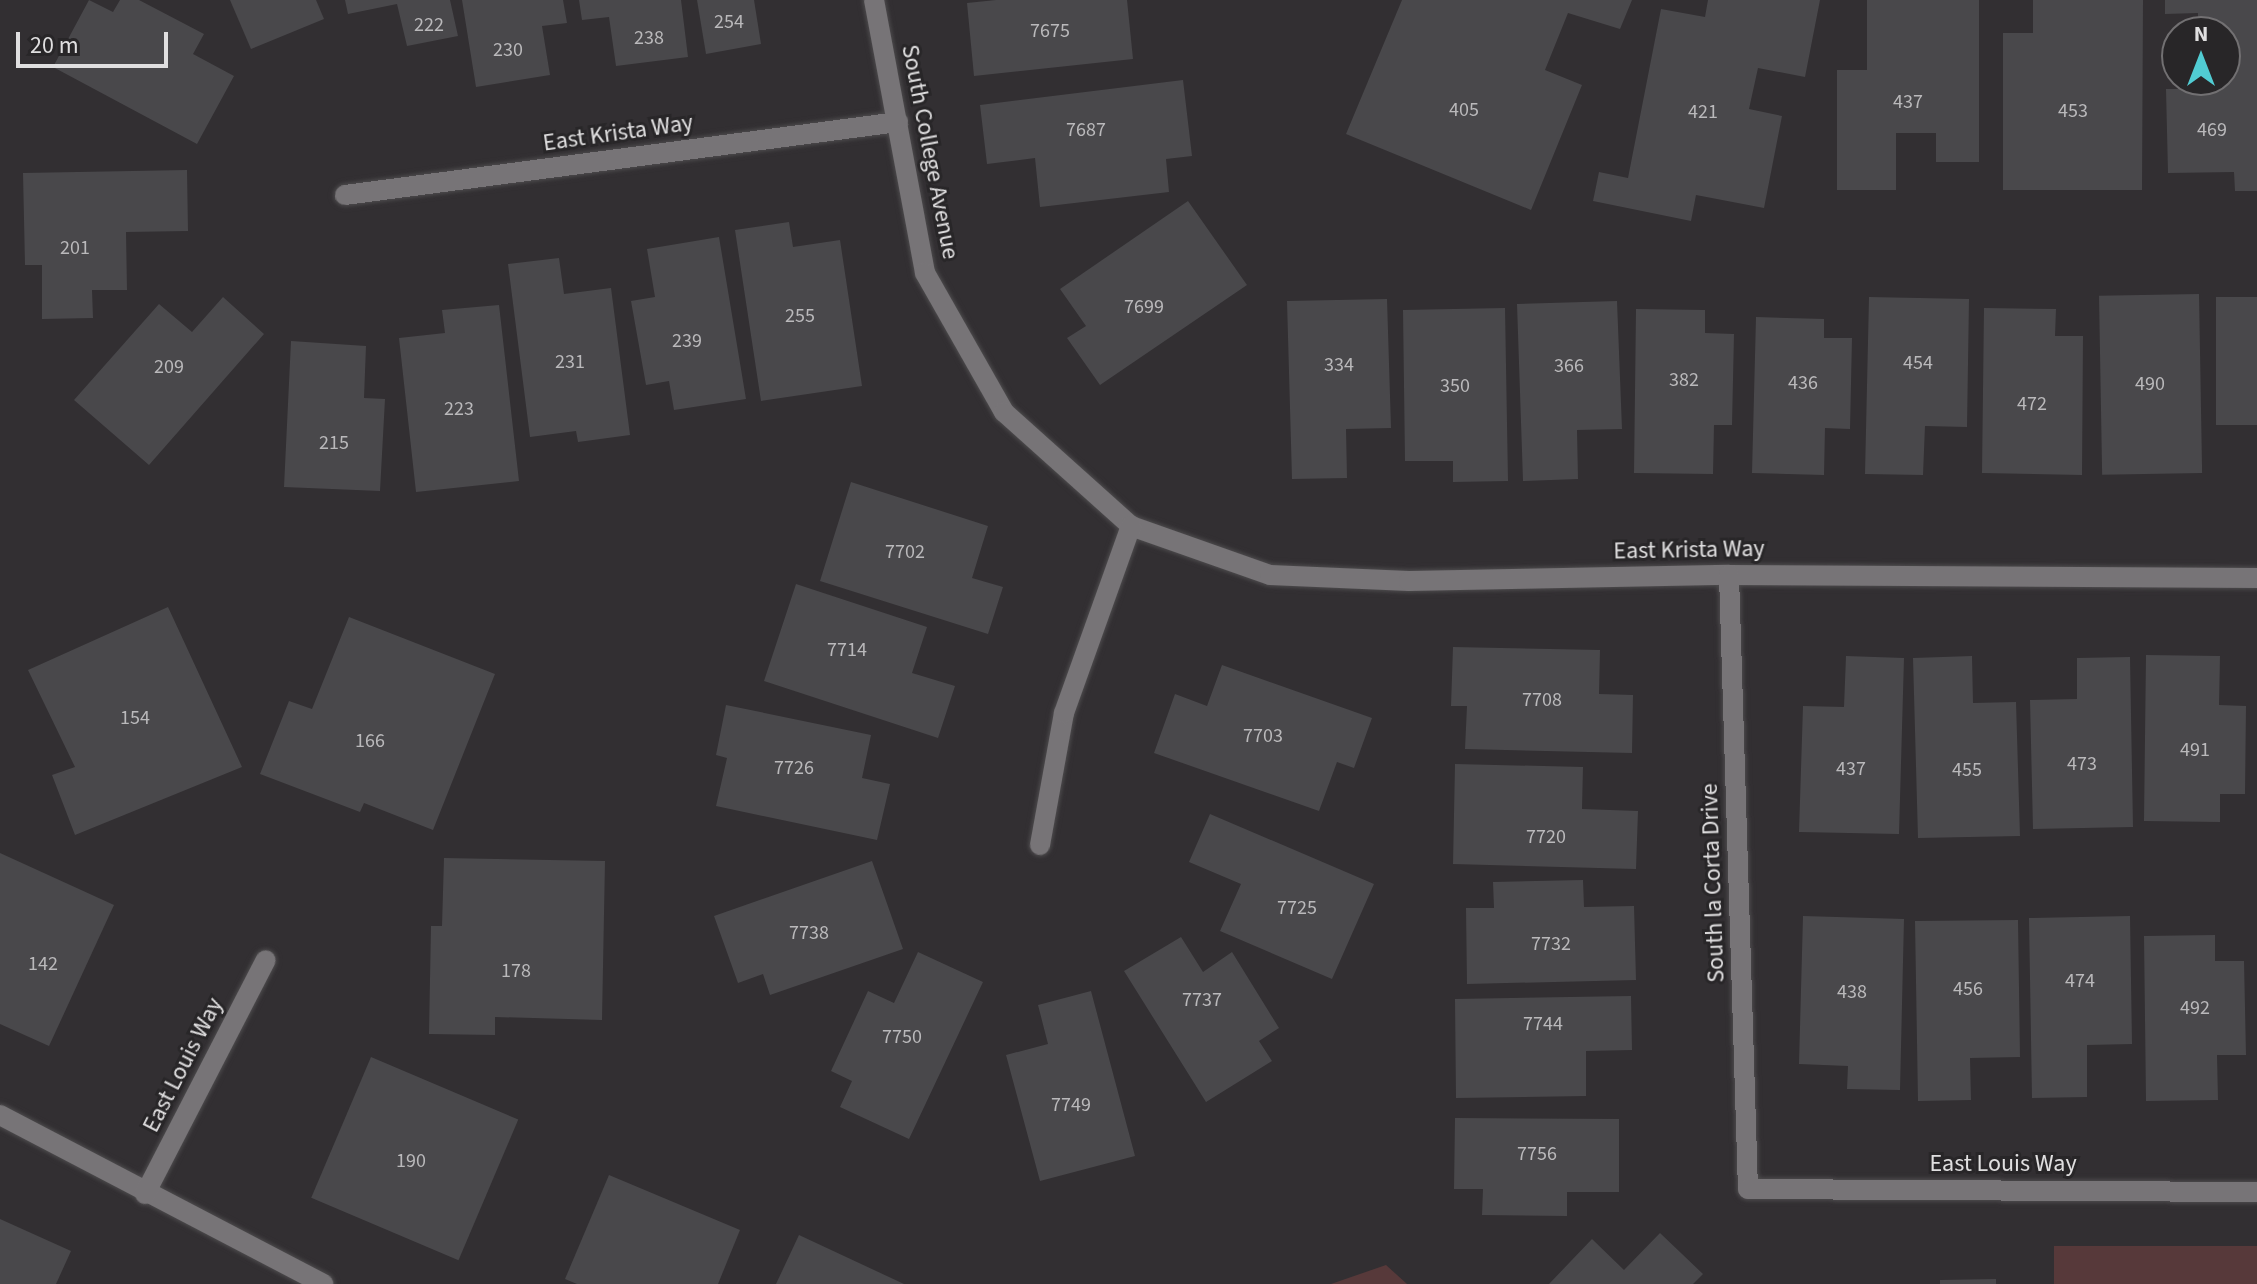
<!DOCTYPE html>
<style>
body{margin:0}
#map{position:relative;width:2257px;height:1284px;overflow:hidden;background:#322f32;font-family:"Source Sans 3",sans-serif}
div>[style]{position:absolute}
[style*='--x']{left:calc(var(--x)*1px);top:calc(var(--y)*1px);width:calc(var(--w)*1px);rotate:calc(var(--a)*1deg)}
.green>*{inset:0;background:#57393a;transform-origin:0 0}
.building>*{inset:0;background:#49484b;transform-origin:0 0}
.roads{filter:drop-shadow(0 0 2px #4d4b4d) drop-shadow(0 0 2px #4d4b4d)}
.street>*{height:20px;margin:-10px;padding:0 10px;transform-origin:10px;border-radius:10px;background:#777477}
span{translate:-50% -50%;white-space:nowrap;text-align:center;line-height:1.15;-webkit-text-stroke:6px #282628;paint-order:stroke}
.number-label{font-size:20px;color:#bab9bb}
.number-label span{-webkit-text-stroke-width:0}
.street-label{font-size:24px;color:#e0dfe0}
.north{position:absolute;left:2161px;top:16px;width:80px;height:80px;box-sizing:border-box;background:#282628;border:2px solid #727072;border-radius:50%;rotate:0deg;font-size:22px;font-weight:700;line-height:32px;text-align:center;color:#e0dfe0}
.north::after{content:'';display:block;margin:auto;width:28px;height:36px;background:#51ccd3;clip-path:polygon(50% 0,100% 100%,50% 72%,0 100%)}
.scale{position:absolute;left:16px;top:32px;width:152px;height:36px;box-sizing:border-box;border:4px solid #e0dfe0;border-top:0;padding-left:10px;font-size:24px;line-height:28px;white-space:nowrap;color:#e0dfe0;-webkit-text-stroke:6px #282628;paint-order:stroke}
</style>
<div id="map">
<div class="green">
<div style="left:2054px;top:1246px;width:203px;height:38px"></div>
<div style="clip-path:polygon(1386px 1265px,1407px 1284px,1331px 1284px)"></div>
</div>
<div class="building">
<div style="clip-path:polygon(89px 0,113px 12px,120px 0,139px 0,204px 34px,193px 54px,234px 76px,197px 144px,53px 67px)"></div>
<div style="clip-path:polygon(230px 0,316px 0,324px 19px,251px 49px)"></div>
<div style="clip-path:polygon(345px 0,450px 0,458px 36px,407px 46px,397px 4px,348px 14px)"></div>
<div style="clip-path:polygon(462px 0,563px 0,567px 23px,542px 26px,550px 75px,476px 87px)"></div>
<div style="clip-path:polygon(579px 0,681px 0,688px 57px,616px 66px,609px 17px,582px 20px)"></div>
<div style="clip-path:polygon(697px 0,754px 0,761px 44px,706px 54px)"></div>
<div style="clip-path:polygon(996px 0,1127px 0,1133px 59px,974px 76px,967px 3px)"></div>
<div style="clip-path:polygon(1402px 0,1632px 0,1620px 29px,1568px 13px,1545px 70px,1582px 85px,1531px 210px,1346px 134px)"></div>
<div style="clip-path:polygon(1708px 0,1820px 0,1805px 77px,1758px 68px,1749px 109px,1782px 116px,1764px 208px,1696px 195px,1691px 221px,1593px 201px,1599px 172px,1628px 178px,1661px 9px,1705px 17px)"></div>
<div style="clip-path:polygon(1867px 0,1979px 0,1979px 162px,1936px 162px,1936px 133px,1896px 133px,1896px 190px,1837px 190px,1837px 70px,1867px 70px)"></div>
<div style="clip-path:polygon(2033px 0,2143px 0,2142px 190px,2003px 190px,2003px 33px,2033px 33px)"></div>
<div style="clip-path:polygon(2165px 0,2257px 0,2257px 191px,2235px 191px,2234px 172px,2168px 173px,2166px 89px,2199px 89px,2199px 80px,2225px 80px,2225px 32px,2198px 32px,2198px 13px,2165px 14px)"></div>
<div style="clip-path:polygon(1183px 80px,1192px 156px,1166px 159px,1169px 192px,1040px 207px,1035px 158px,987px 164px,980px 105px)"></div>
<div style="clip-path:polygon(187px 170px,188px 231px,126px 232px,127px 290px,92px 290px,93px 318px,42px 319px,42px 265px,25px 265px,23px 173px)"></div>
<div style="clip-path:polygon(1188px 201px,1247px 285px,1100px 385px,1067px 338px,1086px 326px,1060px 289px)"></div>
<div style="clip-path:polygon(789px 222px,793px 247px,840px 240px,862px 386px,761px 401px,735px 230px)"></div>
<div style="clip-path:polygon(719px 237px,746px 399px,674px 410px,669px 381px,646px 385px,631px 301px,655px 297px,647px 249px)"></div>
<div style="clip-path:polygon(559px 258px,564px 294px,611px 288px,630px 435px,578px 442px,576px 431px,530px 437px,508px 264px)"></div>
<div style="left:2199px;top:294px;width:179px;height:100px;rotate:89deg"></div>
<div style="clip-path:polygon(223px 297px,264px 334px,149px 465px,74px 400px,159px 304px,192px 332px)"></div>
<div style="clip-path:polygon(1869px 297px,1969px 299px,1967px 427px,1925px 426px,1923px 475px,1865px 474px)"></div>
<div style="left:2216px;top:297px;width:41px;height:128px"></div>
<div style="clip-path:polygon(1387px 299px,1391px 428px,1346px 429px,1347px 478px,1292px 479px,1287px 301px)"></div>
<div style="clip-path:polygon(1617px 301px,1622px 429px,1577px 430px,1578px 479px,1523px 481px,1517px 304px)"></div>
<div style="clip-path:polygon(499px 305px,519px 481px,416px 492px,399px 338px,445px 333px,442px 310px)"></div>
<div style="clip-path:polygon(1505px 308px,1508px 481px,1453px 482px,1453px 461px,1405px 461px,1403px 310px)"></div>
<div style="clip-path:polygon(1984px 308px,2056px 309px,2055px 336px,2083px 336px,2082px 475px,1982px 473px)"></div>
<div style="clip-path:polygon(1636px 309px,1705px 310px,1705px 333px,1734px 334px,1732px 425px,1714px 425px,1713px 474px,1634px 473px)"></div>
<div style="clip-path:polygon(1756px 317px,1824px 319px,1824px 338px,1852px 338px,1850px 429px,1825px 428px,1824px 475px,1752px 473px)"></div>
<div style="clip-path:polygon(291px 341px,366px 346px,364px 398px,385px 399px,380px 491px,284px 487px)"></div>
<div style="clip-path:polygon(851px 482px,988px 526px,972px 578px,1003px 587px,988px 634px,820px 581px)"></div>
<div style="clip-path:polygon(796px 584px,927px 627px,912px 673px,955px 686px,938px 738px,764px 681px)"></div>
<div style="clip-path:polygon(168px 607px,242px 767px,75px 835px,52px 775px,75px 767px,28px 670px)"></div>
<div style="clip-path:polygon(349px 617px,495px 674px,433px 830px,364px 803px,360px 812px,260px 774px,289px 701px,312px 709px)"></div>
<div style="clip-path:polygon(1453px 647px,1600px 650px,1599px 694px,1633px 695px,1632px 753px,1465px 749px,1467px 706px,1451px 706px)"></div>
<div style="clip-path:polygon(2146px 655px,2220px 656px,2219px 705px,2246px 706px,2245px 794px,2220px 794px,2220px 822px,2144px 821px)"></div>
<div style="clip-path:polygon(1846px 656px,1904px 658px,1899px 834px,1799px 832px,1803px 706px,1844px 707px)"></div>
<div style="clip-path:polygon(1972px 656px,1973px 703px,2016px 702px,2020px 836px,1918px 838px,1913px 658px)"></div>
<div style="clip-path:polygon(2130px 657px,2133px 827px,2033px 829px,2030px 700px,2077px 699px,2077px 658px)"></div>
<div style="clip-path:polygon(1222px 665px,1372px 718px,1354px 768px,1337px 762px,1319px 811px,1154px 753px,1175px 694px,1207px 706px)"></div>
<div style="clip-path:polygon(726px 705px,871px 735px,862px 778px,890px 784px,877px 840px,716px 806px,727px 758px,716px 755px)"></div>
<div style="clip-path:polygon(1455px 764px,1583px 767px,1582px 809px,1638px 811px,1636px 869px,1453px 864px)"></div>
<div style="clip-path:polygon(1210px 814px,1374px 884px,1332px 979px,1220px 931px,1241px 884px,1189px 862px)"></div>
<div style="clip-path:polygon(0 853px,114px 905px,49px 1046px,0 1024px)"></div>
<div style="clip-path:polygon(444px 858px,605px 861px,602px 1020px,495px 1017px,495px 1035px,429px 1034px,431px 926px,442px 926px)"></div>
<div style="clip-path:polygon(872px 861px,903px 949px,770px 995px,763px 974px,738px 983px,714px 916px)"></div>
<div style="clip-path:polygon(1583px 880px,1584px 907px,1634px 906px,1636px 980px,1467px 984px,1466px 908px,1494px 908px,1493px 882px)"></div>
<div style="clip-path:polygon(1803px 916px,1904px 919px,1900px 1090px,1847px 1089px,1848px 1066px,1799px 1064px)"></div>
<div style="clip-path:polygon(2130px 916px,2132px 1044px,2087px 1045px,2087px 1097px,2032px 1098px,2029px 918px)"></div>
<div style="clip-path:polygon(2018px 920px,2020px 1057px,1970px 1058px,1971px 1100px,1918px 1101px,1915px 921px)"></div>
<div style="clip-path:polygon(2215px 935px,2215px 961px,2244px 961px,2246px 1055px,2217px 1055px,2218px 1100px,2146px 1101px,2144px 936px)"></div>
<div style="clip-path:polygon(1181px 937px,1203px 972px,1232px 952px,1279px 1028px,1259px 1041px,1272px 1061px,1206px 1102px,1124px 971px)"></div>
<div style="clip-path:polygon(918px 952px,983px 982px,909px 1139px,840px 1107px,852px 1081px,831px 1071px,868px 991px,894px 1003px)"></div>
<div style="clip-path:polygon(1091px 991px,1135px 1156px,1040px 1181px,1006px 1055px,1048px 1044px,1038px 1005px)"></div>
<div style="clip-path:polygon(1631px 996px,1632px 1050px,1586px 1051px,1586px 1096px,1456px 1098px,1455px 999px)"></div>
<div style="left:371px;top:1057px;width:160px;height:153px;rotate:23deg"></div>
<div style="clip-path:polygon(1455px 1118px,1619px 1119px,1619px 1192px,1567px 1192px,1567px 1216px,1482px 1215px,1483px 1189px,1454px 1189px)"></div>
<div style="clip-path:polygon(609px 1175px,740px 1230px,718px 1284px,577px 1284px,565px 1279px)"></div>
<div style="clip-path:polygon(0 1219px,71px 1251px,56px 1284px,0 1284px)"></div>
<div style="clip-path:polygon(1660px 1233px,1703px 1274px,1693px 1284px,1549px 1284px,1592px 1239px,1624px 1270px)"></div>
<div style="clip-path:polygon(799px 1235px,904px 1284px,776px 1284px)"></div>
<div style="clip-path:polygon(1996px 1279px,1996px 1284px,1940px 1284px,1940px 1280px)"></div>
</div>
<div class="roads">
<div class="street">
<div style="--x:874;--y:0;--w:278;--a:79.4"></div>
<div style="--x:925;--y:273;--w:160;--a:60.4"></div>
<div style="--x:1004;--y:412;--w:171;--a:41.9"></div>
<div style="--x:1131;--y:526;--w:147;--a:19.4"></div>
<div style="--x:1270;--y:575;--w:139;--a:2.5"></div>
<div style="--x:1409;--y:581;--w:320;--a:-1.1"></div>
<div style="--x:1729;--y:575;--w:528;--a:0.33"></div>
<div style="--x:345;--y:195;--w:558;--a:-7.52"></div>
<div style="--x:1729;--y:575;--w:614;--a:88.23"></div>
<div style="--x:1748;--y:1189;--w:509;--a:0.34"></div>
<div style="--x:1040;--y:845;--w:134;--a:-79.7"></div>
<div style="--x:1064;--y:713;--w:199;--a:-70.3"></div>
<div style="--x:0;--y:1115;--w:365;--a:27.6"></div>
<div style="--x:145;--y:1194;--w:263;--a:-62.7"></div>
</div>
</div>
<div class="number-label">
<span style="left:729px;top:22px">254</span>
<span style="left:429px;top:25px">222</span>
<span style="left:1050px;top:31px">7675</span>
<span style="left:649px;top:38px">238</span>
<span style="left:508px;top:50px">230</span>
<span style="left:1908px;top:102px">437</span>
<span style="left:1464px;top:110px">405</span>
<span style="left:2073px;top:111px">453</span>
<span style="left:1703px;top:112px">421</span>
<span style="left:1086px;top:130px">7687</span>
<span style="left:2212px;top:130px">469</span>
<span style="left:75px;top:248px">201</span>
<span style="left:1144px;top:307px">7699</span>
<span style="left:800px;top:316px">255</span>
<span style="left:687px;top:341px">239</span>
<span style="left:570px;top:362px">231</span>
<span style="left:1918px;top:363px">454</span>
<span style="left:1339px;top:365px">334</span>
<span style="left:1569px;top:366px">366</span>
<span style="left:169px;top:367px">209</span>
<span style="left:1684px;top:380px">382</span>
<span style="left:1803px;top:383px">436</span>
<span style="left:2150px;top:384px">490</span>
<span style="left:1455px;top:386px">350</span>
<span style="left:2032px;top:404px">472</span>
<span style="left:459px;top:409px">223</span>
<span style="left:334px;top:443px">215</span>
<span style="left:905px;top:552px">7702</span>
<span style="left:847px;top:650px">7714</span>
<span style="left:1542px;top:700px">7708</span>
<span style="left:135px;top:718px">154</span>
<span style="left:1263px;top:736px">7703</span>
<span style="left:370px;top:741px">166</span>
<span style="left:2195px;top:750px">491</span>
<span style="left:2082px;top:764px">473</span>
<span style="left:794px;top:768px">7726</span>
<span style="left:1851px;top:769px">437</span>
<span style="left:1967px;top:770px">455</span>
<span style="left:1546px;top:837px">7720</span>
<span style="left:1297px;top:908px">7725</span>
<span style="left:809px;top:933px">7738</span>
<span style="left:1551px;top:944px">7732</span>
<span style="left:43px;top:964px">142</span>
<span style="left:516px;top:971px">178</span>
<span style="left:2080px;top:981px">474</span>
<span style="left:1968px;top:989px">456</span>
<span style="left:1852px;top:992px">438</span>
<span style="left:1202px;top:1000px">7737</span>
<span style="left:2195px;top:1008px">492</span>
<span style="left:1543px;top:1024px">7744</span>
<span style="left:902px;top:1037px">7750</span>
<span style="left:1071px;top:1105px">7749</span>
<span style="left:1537px;top:1154px">7756</span>
<span style="left:411px;top:1161px">190</span>
</div>
<div class="street-label">
<span style="left:618px;top:133px;rotate:-8deg">East Krista Way</span>
<span style="left:930px;top:152px;rotate:79deg">South College Avenue</span>
<span style="left:1689px;top:550px;rotate:-1deg">East Krista Way</span>
<span style="left:1713px;top:883px;rotate:-92deg">South la Corta Drive</span>
<span style="left:183px;top:1065px;rotate:-63deg">East Louis Way</span>
<span style="left:2003px;top:1164px">East Louis Way</span>
</div>
<div class="north">N</div>
<div class="scale">20 m</div>
</div>
